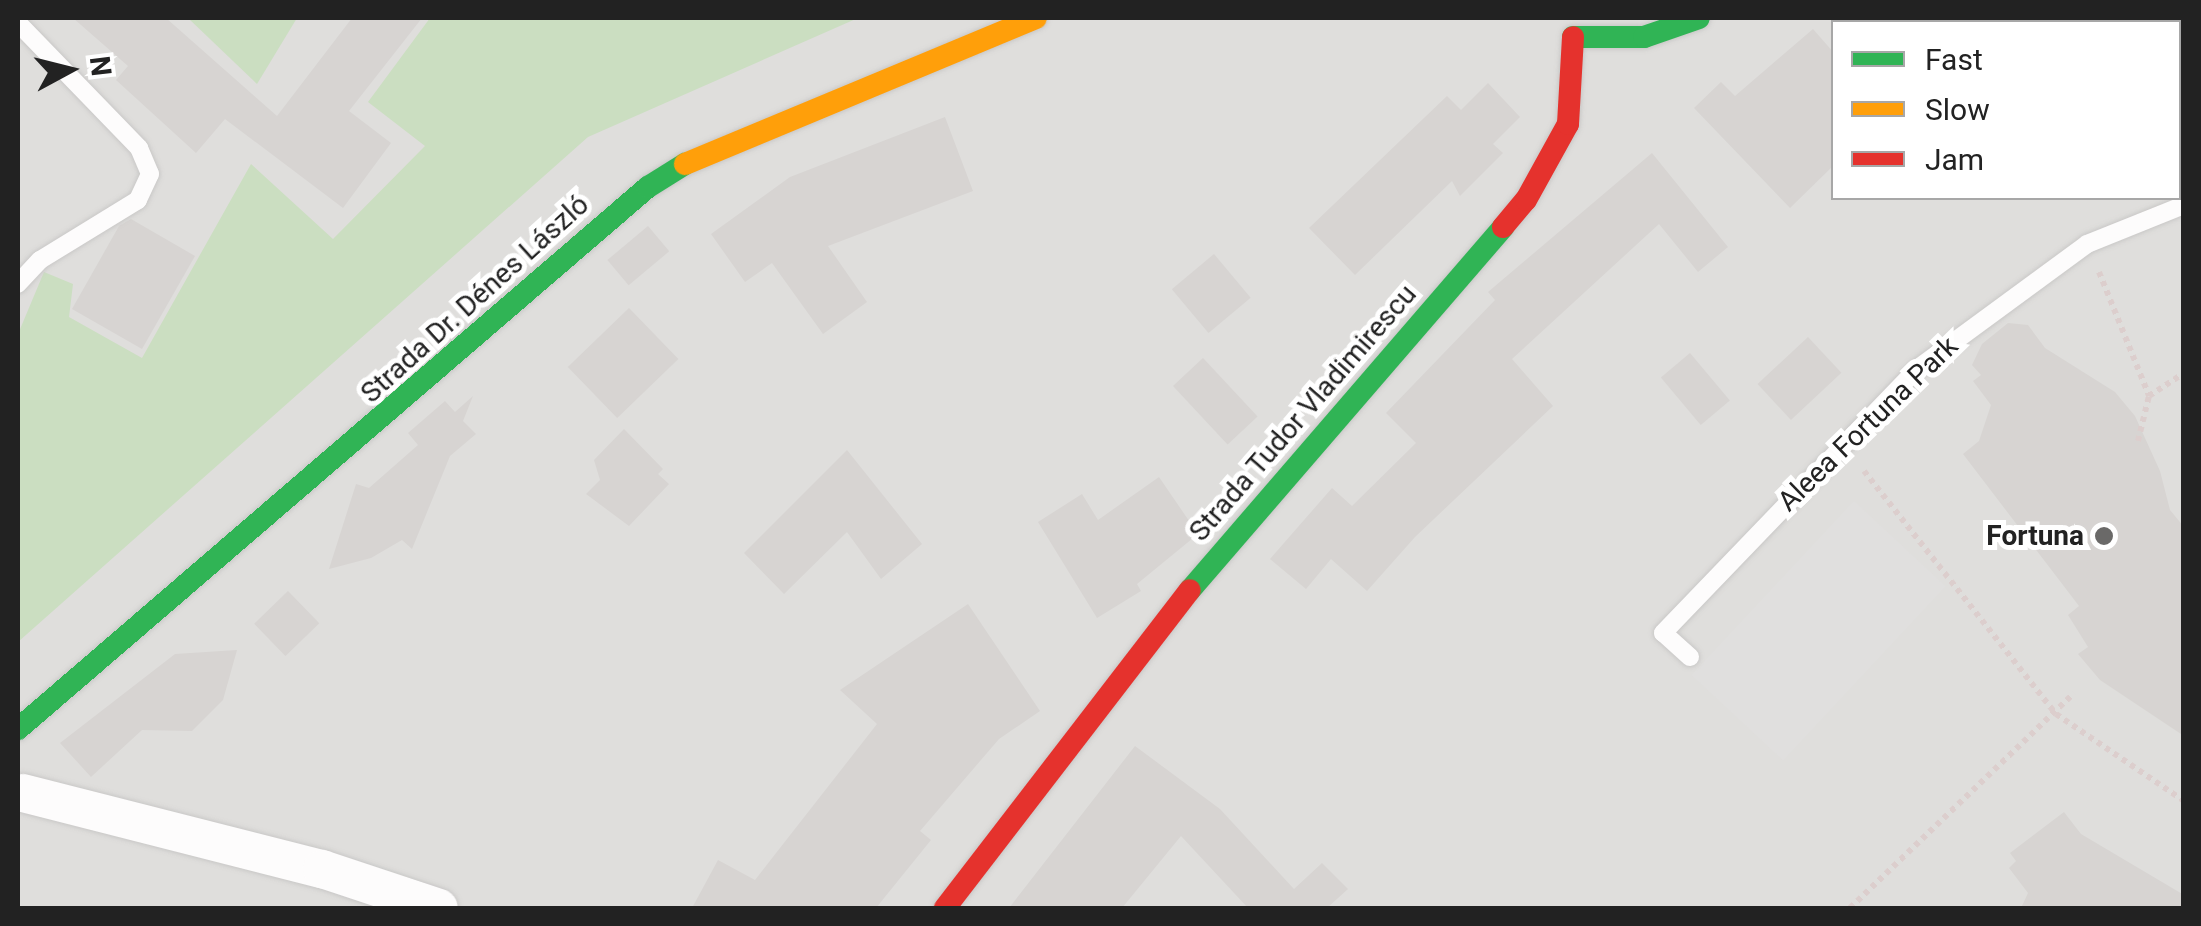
<!DOCTYPE html>
<meta charset="utf-8">
<style>
body{margin:0}
#map{position:relative;width:2201px;height:926px;overflow:hidden;background:#f0eeeb;font-family:Roboto,sans-serif}
div>[style]{position:absolute}
[style*='--x']{left:calc(var(--x)*1px);top:calc(var(--y)*1px);width:calc(var(--w)*1px);rotate:calc(var(--a)*1deg)}
.residential>*{inset:0;background:#dfdedc}
.forest>*{inset:0;background:#cbdec1}
.parking>*{inset:0;background:#e0dfde;transform-origin:0 0}
.building>*{inset:0;background:#d7d4d2;transform-origin:0 0}
.path>*{height:6px;margin-top:-3px;transform-origin:0;background:repeating-linear-gradient(90deg,#dccecd 0 5px,transparent 0 10px)}
.roads{filter:drop-shadow(0 0 2px #c9c8c7) drop-shadow(0 0 2px #c9c8c7)}
.lane>*{height:18px;margin:-9px;padding:0 9px;transform-origin:9px;border-radius:9px;background:#fdfcfc}
.street>*{height:38px;margin:-19px;padding:0 19px;transform-origin:19px;border-radius:19px;background:#fdfcfc}
.fast>*{height:22px;margin:-11px;padding:0 11px;transform-origin:11px;border-radius:11px;background:#30b455}
.slow>*{height:22px;margin:-11px;padding:0 11px;transform-origin:11px;border-radius:11px;background:#ff9f0a}
.jam>*{height:22px;margin:-11px;padding:0 11px;transform-origin:11px;border-radius:11px;background:#e5322d}
.dots>*{width:28px;height:28px;translate:-50% -50%;box-sizing:border-box;border:5px solid #fff;border-radius:50%}
span{translate:-50% -50%;white-space:nowrap;text-align:center;line-height:1.15;-webkit-text-stroke:10px #fff;paint-order:stroke}
.street-label{font-size:28px;color:#222}
.poi-label{font-size:28px;color:#222;font-weight:700}
.right{translate:-100% -50%;text-align:right}
.frame{position:absolute;inset:0;border:20px solid #222;pointer-events:none}
.legend{position:absolute;left:1831px;top:20px;width:350px;height:180px;box-sizing:border-box;background:#fff;border:2px solid #a7a7a7;margin:0;padding:12px 18px;list-style:none;font-size:30px;color:#222}
.legend li{display:flex;align-items:center;gap:20px;height:50px}
.legend b{width:50px;border:2px solid #a7a7a7}
.north{position:absolute;left:20px;top:20px;width:100px;height:100px;-webkit-text-stroke:8px #fff;paint-order:stroke;rotate:83deg;font-size:28px;font-weight:700;line-height:40px;text-align:center;color:#222}
.north::after{content:'';display:block;margin:auto;width:35px;height:45px;background:#222;clip-path:polygon(50% 0,100% 100%,50% 72%,0 100%)}
</style>
<div id="map">
<div class="residential">
<div style="clip-path:polygon(evenodd,18px 18px,2183px 18px,2183px 908px,18px 908px,18px 18px,1834px 22px,2178px 22px,2178px 198px,1834px 198px,1834px 22px)"></div>
</div>
<div class="forest">
<div style="clip-path:polygon(188px 18px,297px 18px,257px 84px)"></div>
<div style="clip-path:polygon(430px 18px,858px 18px,588px 137px,18px 642px,18px 334px,44px 272px,73px 284px,69px 317px,142px 358px,251px 164px,333px 239px,425px 146px,368px 102px)"></div>
</div>
<div class="parking">
<div style="left:1854px;top:501px;width:125px;height:238px;rotate:43deg"></div>
</div>
<div class="building">
<div style="clip-path:polygon(73px 18px,166px 18px,277px 116px,352px 18px,422px 18px,349px 111px,391px 143px,343px 208px,225px 119px,196px 153px,116px 80px,128px 66px)"></div>
<div style="clip-path:polygon(1813px 29px,1834px 53px,1834px 165px,1790px 208px,1694px 108px,1721px 82px,1735px 96px)"></div>
<div style="clip-path:polygon(1488px 83px,1520px 117px,1493px 144px,1503px 153px,1460px 196px,1452px 181px,1355px 275px,1309px 228px,1447px 96px,1461px 110px)"></div>
<div style="clip-path:polygon(945px 117px,973px 191px,828px 246px,867px 302px,823px 334px,772px 263px,745px 282px,711px 234px,790px 177px)"></div>
<div style="clip-path:polygon(1652px 153px,1728px 247px,1698px 272px,1659px 224px,1512px 359px,1553px 406px,1415px 537px,1367px 591px,1331px 559px,1306px 589px,1270px 559px,1332px 488px,1352px 506px,1416px 443px,1386px 413px,1495px 300px,1488px 292px)"></div>
<div style="clip-path:polygon(131px 219px,195px 256px,142px 349px,72px 309px,119px 226px)"></div>
<div style="left:648px;top:226px;width:33px;height:53px;rotate:50deg"></div>
<div style="left:1214px;top:254px;width:57px;height:55px;rotate:50deg"></div>
<div style="left:629px;top:308px;width:71px;height:85px;rotate:46deg"></div>
<div style="clip-path:polygon(2008px 323px,2028px 325px,2045px 348px,2115px 392px,2135px 416px,2160px 471px,2170px 510px,2184px 527px,2184px 736px,2100px 680px,2078px 654px,2088px 647px,2068px 615px,2079px 606px,1963px 454px,1979px 441px,1991px 405px,1973px 381px,1981px 375px,1972px 365px,1982px 344px)"></div>
<div style="left:1808px;top:337px;width:49px;height:69px;rotate:47deg"></div>
<div style="left:1690px;top:353px;width:62px;height:38px;rotate:50deg"></div>
<div style="left:1203px;top:358px;width:80px;height:41px;rotate:47deg"></div>
<div style="clip-path:polygon(473px 396px,463px 421px,476px 434px,450px 456px,412px 549px,402px 540px,371px 558px,329px 569px,356px 484px,369px 488px,418px 445px,408px 433px,445px 401px,455px 412px)"></div>
<div style="clip-path:polygon(624px 429px,663px 469px,658px 474px,669px 484px,629px 526px,586px 494px,600px 480px,594px 460px)"></div>
<div style="clip-path:polygon(847px 450px,922px 544px,881px 579px,847px 532px,784px 594px,744px 553px)"></div>
<div style="clip-path:polygon(1159px 477px,1198px 534px,1137px 584px,1141px 591px,1097px 618px,1038px 522px,1082px 494px,1098px 520px)"></div>
<div style="left:288px;top:591px;width:45px;height:47px;rotate:46deg"></div>
<div style="clip-path:polygon(968px 604px,1040px 711px,999px 739px,920px 831px,931px 840px,876px 908px,692px 908px,718px 860px,755px 880px,877px 724px,840px 690px)"></div>
<div style="clip-path:polygon(237px 650px,223px 700px,192px 731px,142px 730px,91px 777px,60px 743px,175px 654px)"></div>
<div style="clip-path:polygon(1135px 746px,1220px 809px,1294px 889px,1322px 863px,1348px 889px,1327px 908px,1248px 908px,1181px 836px,1122px 908px,1009px 908px)"></div>
<div style="clip-path:polygon(2064px 812px,2081px 834px,2184px 895px,2184px 908px,2021px 908px,2028px 893px,2009px 868px,2016px 861px,2010px 853px)"></div>
</div>
<div class="path">
<div style="--x:2099;--y:272;--w:134;--a:68"></div>
<div style="--x:2138;--y:441;--w:46;--a:-76.3"></div>
<div style="--x:2149;--y:396;--w:42;--a:-33.3"></div>
<div style="--x:1864;--y:471;--w:310;--a:51.7"></div>
<div style="--x:2056;--y:714;--w:155;--a:34.2"></div>
<div style="--x:1850;--y:908;--w:310;--a:-43.8"></div>
</div>
<div class="roads">
<div class="lane">
<div style="--x:18;--y:23;--w:174;--a:45.9"></div>
<div style="--x:139;--y:148;--w:28;--a:67"></div>
<div style="--x:150;--y:174;--w:29;--a:115"></div>
<div style="--x:138;--y:200;--w:115;--a:148.5"></div>
<div style="--x:40;--y:260;--w:33;--a:133"></div>
<div style="--x:1690;--y:657;--w:36;--a:-138"></div>
<div style="--x:1663;--y:633;--w:366;--a:-46.1"></div>
<div style="--x:1917;--y:369;--w:211;--a:-36.3"></div>
<div style="--x:2087;--y:244;--w:105;--a:-21.9"></div>
</div>
<div class="street">
<div style="--x:23;--y:793;--w:309;--a:14.3"></div>
<div style="--x:322;--y:869;--w:123;--a:18.4"></div>
</div>
<div class="fast">
<div style="--x:1573;--y:37;--w:71;--a:0"></div>
<div style="--x:1644;--y:37;--w:58;--a:-19.1"></div>
<div style="--x:1190;--y:590;--w:479;--a:-49.2"></div>
<div style="--x:18;--y:729;--w:831;--a:-40.71"></div>
<div style="--x:648;--y:187;--w:44;--a:-31.9"></div>
</div>
<div class="slow">
<div style="--x:685;--y:164;--w:380;--a:-22.6"></div>
</div>
<div class="jam">
<div style="--x:1503;--y:227;--w:35;--a:-50"></div>
<div style="--x:1526;--y:200;--w:87;--a:-61.1"></div>
<div style="--x:1568;--y:124;--w:87;--a:-86.7"></div>
<div style="--x:945;--y:908;--w:401;--a:-52.4"></div>
</div>
</div>
<div class="dots">
<div style="left:2104px;top:536px;background:#6a6968"></div>
</div>
<div class="street-label">
<span style="left:475px;top:299px;rotate:-42deg">Strada Dr. Dénes László</span>
<span style="left:1303px;top:413px;rotate:-49deg">Strada Tudor Vladimirescu</span>
<span style="left:1868px;top:424px;rotate:-44deg">Aleea Fortuna Park</span>
</div>
<div class="poi-label">
<span class="right" style="left:2084px;top:536px">Fortuna</span>
</div>
<div class="frame"></div>
<ul class="legend">
<li><b style="height:12px;background:#30b455"></b>Fast</li>
<li><b style="height:12px;background:#ff9f0a"></b>Slow</li>
<li><b style="height:12px;background:#e5322d"></b>Jam</li>
</ul>
<div class="north">N</div>
</div>
